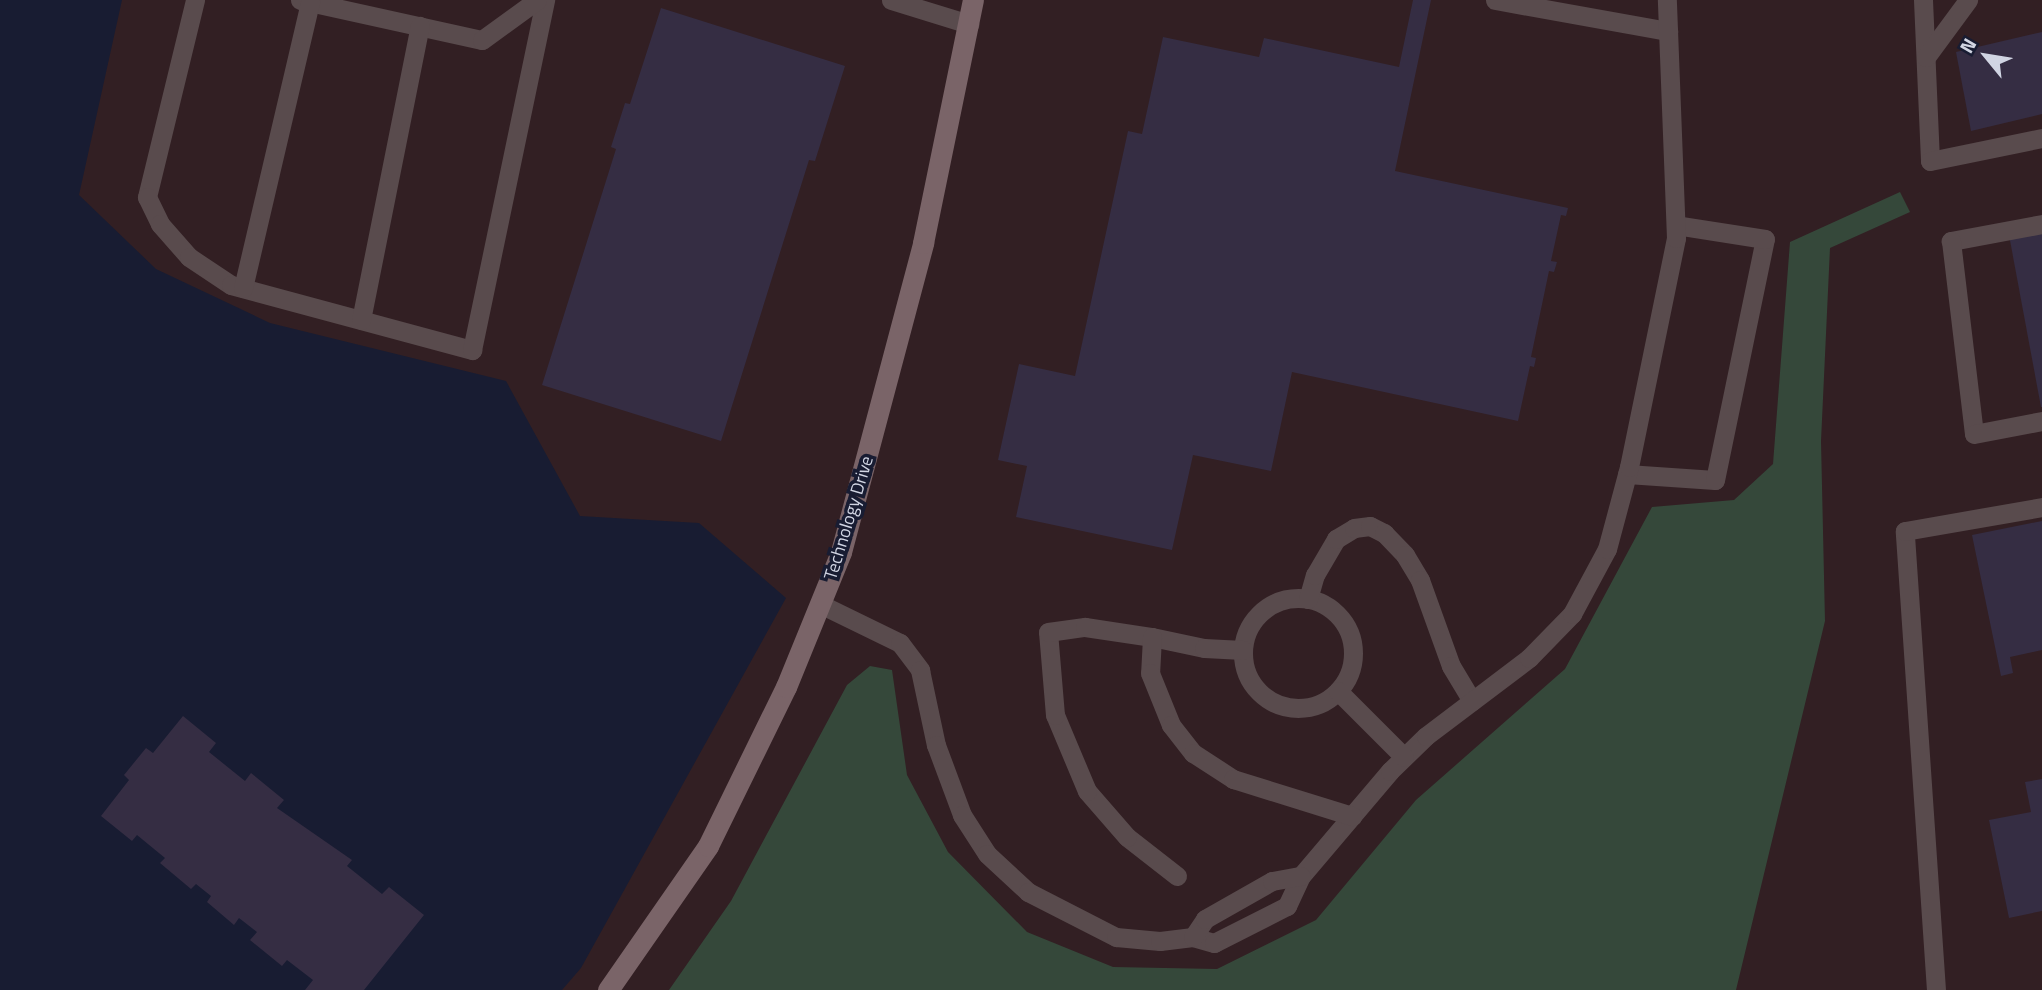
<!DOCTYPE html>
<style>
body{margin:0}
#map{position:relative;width:2042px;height:990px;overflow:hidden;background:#181c32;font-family:"Titillium Web",sans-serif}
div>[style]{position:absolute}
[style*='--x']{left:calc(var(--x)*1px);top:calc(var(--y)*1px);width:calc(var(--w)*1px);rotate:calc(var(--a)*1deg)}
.commercial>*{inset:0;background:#321f23}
.green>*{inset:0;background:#35483a}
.building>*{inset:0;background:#352d43}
.lane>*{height:19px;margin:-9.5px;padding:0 9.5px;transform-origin:9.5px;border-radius:9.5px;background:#594b4d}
.lane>.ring{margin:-9.5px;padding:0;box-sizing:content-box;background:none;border:19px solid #594b4d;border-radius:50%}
.secondary>*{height:21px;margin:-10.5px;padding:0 10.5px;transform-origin:10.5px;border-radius:10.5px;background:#7a6468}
span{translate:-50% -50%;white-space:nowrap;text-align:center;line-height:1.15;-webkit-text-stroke:7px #181c32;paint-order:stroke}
.street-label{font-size:18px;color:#d1d5e3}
.north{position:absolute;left:1951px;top:21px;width:70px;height:70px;-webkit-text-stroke:5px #181c32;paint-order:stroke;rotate:300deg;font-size:19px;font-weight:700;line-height:28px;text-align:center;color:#d1d5e3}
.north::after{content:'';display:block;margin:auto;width:24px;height:32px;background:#d1d5e3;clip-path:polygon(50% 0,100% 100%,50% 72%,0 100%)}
</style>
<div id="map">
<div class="commercial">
<div style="clip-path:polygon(122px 0,2042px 0,2042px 990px,562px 990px,581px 968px,786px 598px,699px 523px,580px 516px,506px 381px,270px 323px,156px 269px,79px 195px)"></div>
</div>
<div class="green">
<div style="clip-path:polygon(1900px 192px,1910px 212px,1830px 248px,1821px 441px,1825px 621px,1736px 990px,669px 990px,731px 901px,847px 685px,870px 666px,892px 670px,907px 775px,948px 852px,1027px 932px,1113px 967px,1217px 969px,1316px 920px,1416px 800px,1565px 669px,1652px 507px,1734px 500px,1773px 464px,1790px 242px)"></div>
</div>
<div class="building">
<div style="clip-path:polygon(1413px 0,1431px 0,1395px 171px,1568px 208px,1566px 216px,1561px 215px,1551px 261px,1557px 262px,1554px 272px,1549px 271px,1531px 357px,1536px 358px,1534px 367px,1530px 366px,1518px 421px,1292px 372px,1271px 471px,1193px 455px,1172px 550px,1016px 517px,1027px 466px,998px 460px,1019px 364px,1075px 376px,1128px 131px,1142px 134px,1163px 37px,1259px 57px,1264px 38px,1399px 67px)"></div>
<div style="clip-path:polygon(661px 8px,845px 66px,815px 161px,809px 160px,721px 441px,542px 385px,616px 149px,611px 147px,625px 103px,630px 104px)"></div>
<div style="clip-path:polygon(2042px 32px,2042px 114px,1971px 131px,1956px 52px)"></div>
<div style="clip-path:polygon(2042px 229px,2042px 407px,2041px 407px,2009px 235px)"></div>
<div style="clip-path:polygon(2042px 521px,2042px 650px,2010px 657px,2013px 673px,2001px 676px,1972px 535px)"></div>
<div style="clip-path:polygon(183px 716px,216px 743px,209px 752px,245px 781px,251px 773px,284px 800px,277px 808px,352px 860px,347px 866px,382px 894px,389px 887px,424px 915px,364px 990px,305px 990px,313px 980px,287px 960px,282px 966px,250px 940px,257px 932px,239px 918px,234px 925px,207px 902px,211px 896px,196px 884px,191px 889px,160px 863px,165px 858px,137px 835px,132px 841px,101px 816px,129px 780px,124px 775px,146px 748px,153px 753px)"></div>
<div style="clip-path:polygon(2042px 779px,2042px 911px,2009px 918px,1989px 820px,2031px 812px,2025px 782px)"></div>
</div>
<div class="lane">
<div style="--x:195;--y:0;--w:203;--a:103.7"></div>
<div style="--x:147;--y:197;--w:30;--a:64"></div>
<div style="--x:160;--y:224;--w:44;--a:48.7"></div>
<div style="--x:189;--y:257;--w:50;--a:33.7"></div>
<div style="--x:231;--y:285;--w:250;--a:15.1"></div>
<div style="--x:472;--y:350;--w:358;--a:-78.2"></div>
<div style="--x:300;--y:0;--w:186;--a:12.4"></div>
<div style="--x:482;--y:40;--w:68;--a:-36"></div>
<div style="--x:891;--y:0;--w:82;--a:17.1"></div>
<div style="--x:1495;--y:0;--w:176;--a:10.2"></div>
<div style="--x:1923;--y:0;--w:161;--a:87.5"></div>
<div style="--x:1930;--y:161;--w:114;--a:-11.6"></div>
<div style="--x:1926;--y:57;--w:71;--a:-53.6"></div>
<div style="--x:2042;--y:224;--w:93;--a:169.4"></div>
<div style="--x:1951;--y:241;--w:194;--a:83.2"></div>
<div style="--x:1974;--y:434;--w:69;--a:-10.8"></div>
<div style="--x:243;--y:288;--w:294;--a:-76.8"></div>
<div style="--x:361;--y:320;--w:300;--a:-78.7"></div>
<div style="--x:1627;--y:474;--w:88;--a:3.9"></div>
<div style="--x:1715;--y:480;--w:246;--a:-78.3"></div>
<div style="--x:1765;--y:239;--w:90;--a:-171.1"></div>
<div class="ring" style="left:1243px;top:598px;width:91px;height:91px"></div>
<div style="--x:1308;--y:599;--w:25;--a:-74"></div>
<div style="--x:1315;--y:575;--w:42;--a:-59.7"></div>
<div style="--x:1336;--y:539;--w:21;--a:-31"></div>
<div style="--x:1354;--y:528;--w:16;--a:-7"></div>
<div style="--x:1370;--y:526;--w:16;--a:27"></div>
<div style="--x:1384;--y:533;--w:30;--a:46"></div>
<div style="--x:1405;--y:555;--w:29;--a:59"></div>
<div style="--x:1420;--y:580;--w:91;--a:70.2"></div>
<div style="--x:1451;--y:666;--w:41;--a:59"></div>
<div style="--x:820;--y:604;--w:89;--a:26"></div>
<div style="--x:900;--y:643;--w:34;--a:53"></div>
<div style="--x:920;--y:670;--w:77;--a:78"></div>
<div style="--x:936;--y:745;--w:75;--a:69.6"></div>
<div style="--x:962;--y:815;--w:46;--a:57.3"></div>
<div style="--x:987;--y:854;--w:56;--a:42.8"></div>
<div style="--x:1028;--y:892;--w:99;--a:27.1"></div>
<div style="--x:1116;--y:937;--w:44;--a:5.2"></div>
<div style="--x:1160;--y:941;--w:33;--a:-7"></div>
<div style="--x:1193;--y:937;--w:22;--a:16"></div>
<div style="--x:1214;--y:943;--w:82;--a:-26.9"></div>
<div style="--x:1287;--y:906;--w:33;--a:-65"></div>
<div style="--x:1301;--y:876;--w:138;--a:-49.7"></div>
<div style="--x:1390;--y:771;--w:50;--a:-44.2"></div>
<div style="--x:1426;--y:736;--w:129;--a:-37.1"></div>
<div style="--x:1529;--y:658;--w:62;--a:-45.7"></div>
<div style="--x:1572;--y:614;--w:74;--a:-61.7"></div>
<div style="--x:1607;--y:549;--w:85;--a:-75"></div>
<div style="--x:1629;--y:467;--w:234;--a:-78.4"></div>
<div style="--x:1676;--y:238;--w:238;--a:-92.2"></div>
<div style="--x:1152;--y:637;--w:53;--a:11.9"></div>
<div style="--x:1204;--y:648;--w:39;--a:3"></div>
<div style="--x:1338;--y:691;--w:93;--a:45"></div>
<div style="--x:1177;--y:876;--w:63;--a:-142"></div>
<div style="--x:1127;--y:837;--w:61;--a:-131"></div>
<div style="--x:1087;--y:791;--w:82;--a:-112.8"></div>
<div style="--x:1055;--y:715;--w:83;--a:-94.8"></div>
<div style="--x:1048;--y:632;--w:37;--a:-8"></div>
<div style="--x:1085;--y:627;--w:68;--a:8.5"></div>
<div style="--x:1152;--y:637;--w:36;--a:93"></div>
<div style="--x:1150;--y:673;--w:56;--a:68"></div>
<div style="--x:1171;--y:725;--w:36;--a:52"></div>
<div style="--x:1193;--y:753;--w:48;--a:33"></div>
<div style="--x:1233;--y:779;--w:125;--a:17.3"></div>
<div style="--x:1193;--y:937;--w:22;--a:-56"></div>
<div style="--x:1205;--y:919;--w:77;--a:-29.6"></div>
<div style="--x:1272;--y:881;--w:29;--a:-10"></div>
<div style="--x:1936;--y:990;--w:460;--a:-93.9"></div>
<div style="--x:1905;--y:531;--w:139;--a:-9.9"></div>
</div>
<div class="secondary">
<div style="--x:608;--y:990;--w:175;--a:-55.2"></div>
<div style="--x:708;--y:846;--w:177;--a:-63.9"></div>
<div style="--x:786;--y:687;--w:146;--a:-67.8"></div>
<div style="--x:841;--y:552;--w:320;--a:-75.1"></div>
<div style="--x:923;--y:243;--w:248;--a:-78.4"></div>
</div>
<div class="street-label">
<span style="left:849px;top:518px;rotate:-73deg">Technology Drive</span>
</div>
<div class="north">N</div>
</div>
